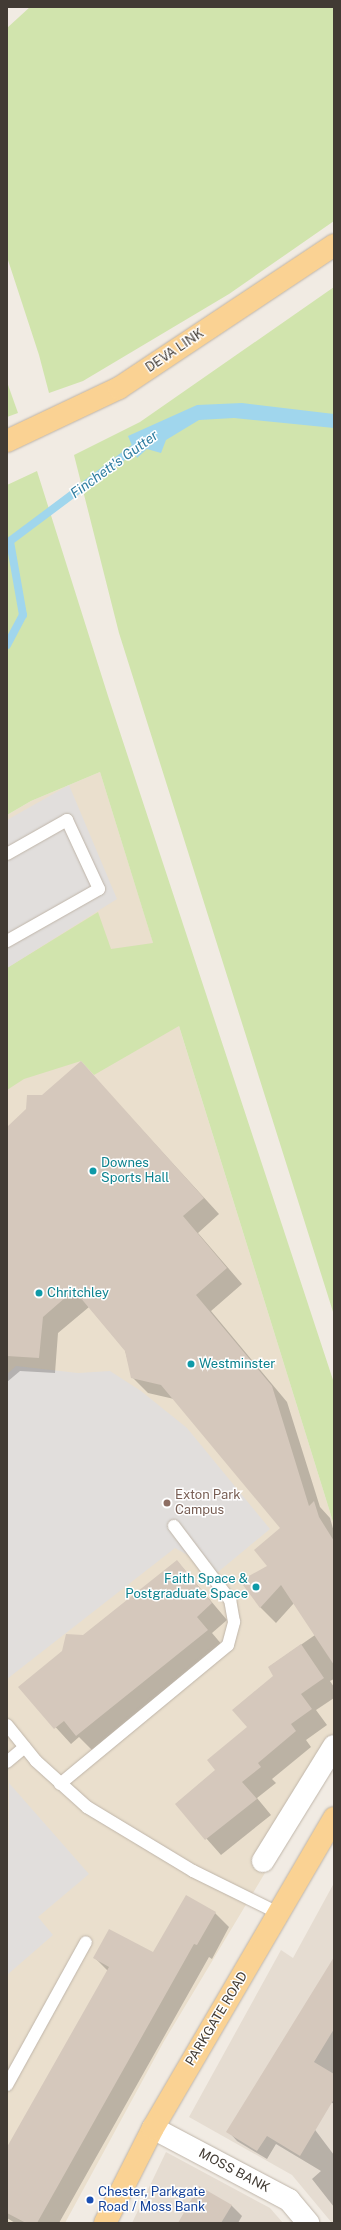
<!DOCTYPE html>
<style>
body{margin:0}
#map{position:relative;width:341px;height:2230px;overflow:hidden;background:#f1ebe3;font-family:"Public Sans",sans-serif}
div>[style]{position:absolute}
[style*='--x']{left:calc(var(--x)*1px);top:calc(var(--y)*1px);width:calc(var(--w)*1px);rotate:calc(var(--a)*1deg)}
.residential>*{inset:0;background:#e5dcd1}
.education>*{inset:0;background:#eadfcd}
.green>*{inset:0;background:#d1e4ad}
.parking>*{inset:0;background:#e1dedc}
.water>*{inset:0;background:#a0d6ed}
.shadow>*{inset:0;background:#0003}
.stream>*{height:8px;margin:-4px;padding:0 4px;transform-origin:4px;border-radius:4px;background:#a0d6ed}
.building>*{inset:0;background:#d5c8bc}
.roads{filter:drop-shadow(0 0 1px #bfb5a9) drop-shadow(0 0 1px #bfb5a9)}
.service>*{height:12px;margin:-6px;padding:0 6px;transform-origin:6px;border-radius:6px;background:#fff}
.minor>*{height:22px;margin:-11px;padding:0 11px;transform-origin:11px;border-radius:11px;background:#fff}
.primary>*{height:22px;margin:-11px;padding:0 11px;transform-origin:11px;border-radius:11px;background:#fad293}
.dots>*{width:11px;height:11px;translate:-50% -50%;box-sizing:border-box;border:2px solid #fff;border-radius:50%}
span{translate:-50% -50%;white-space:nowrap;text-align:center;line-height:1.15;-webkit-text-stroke:3px #fff;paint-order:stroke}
.street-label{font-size:13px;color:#423b34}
.culture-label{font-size:13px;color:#0d838f}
.left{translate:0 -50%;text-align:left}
.right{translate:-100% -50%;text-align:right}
.education-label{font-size:13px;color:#785e54}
.transit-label{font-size:13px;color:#164399}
.water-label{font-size:14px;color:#307ea1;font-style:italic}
.frame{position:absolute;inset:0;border:8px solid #423b34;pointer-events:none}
</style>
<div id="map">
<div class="residential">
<div style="clip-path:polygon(334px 1883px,334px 2223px,332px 2223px,292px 2175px,189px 2117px,281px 1950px,293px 1958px)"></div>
<div style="clip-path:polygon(166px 2152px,270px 2208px,283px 2223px,132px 2223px)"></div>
</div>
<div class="education">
<div style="clip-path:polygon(100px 772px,334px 1525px,334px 1758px,163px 2043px,65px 2223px,7px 2223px,7px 815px,31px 801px)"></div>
</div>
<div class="green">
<div style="clip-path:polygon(30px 7px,334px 7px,334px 221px,229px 294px,83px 381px,49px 393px,39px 355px,7px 257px,7px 28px)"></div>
<div style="clip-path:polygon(334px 287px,334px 1315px,119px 633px,74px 455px,140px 422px)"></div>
<div style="clip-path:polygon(7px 382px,18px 413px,7px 417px)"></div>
<div style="clip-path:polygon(37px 471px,108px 696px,334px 1383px,334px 1525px,179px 1026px,94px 1075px,81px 1061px,24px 1079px,7px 1090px,7px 968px,98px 912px,111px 949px,153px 943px,100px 772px,31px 801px,7px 815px,7px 485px)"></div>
</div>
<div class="parking">
<div style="clip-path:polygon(69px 785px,117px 899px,7px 968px,7px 820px)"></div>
<div style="clip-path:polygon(16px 1366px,78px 1373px,110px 1371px,141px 1391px,187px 1428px,270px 1529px,218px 1572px,175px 1548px,7px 1679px,7px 1374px)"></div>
<div style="clip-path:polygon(9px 1783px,89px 1874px,38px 1917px,53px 1935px,7px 1975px)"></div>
</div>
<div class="water">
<div style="clip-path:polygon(242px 403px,334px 414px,334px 428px,234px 418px,199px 420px,166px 440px,161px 453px,147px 449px,137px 458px,128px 436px,197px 405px)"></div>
</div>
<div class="shadow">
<div style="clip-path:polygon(81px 1063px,219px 1214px,198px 1233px,242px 1284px,211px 1311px,287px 1402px,320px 1507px,330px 1518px,334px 1532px,334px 1679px,330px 1681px,334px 1687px,334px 1698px,316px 1710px,327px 1725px,306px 1740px,311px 1747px,272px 1779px,276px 1783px,257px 1798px,271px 1815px,221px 1855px,176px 1804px,216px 1770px,248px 1727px,275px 1676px,269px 1667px,315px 1635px,294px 1603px,276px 1623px,260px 1607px,242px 1581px,268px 1567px,282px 1528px,174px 1399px,148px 1393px,132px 1377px,125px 1350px,89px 1307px,58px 1333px,55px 1373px,20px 1371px,7px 1382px,7px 1128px)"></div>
<div style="clip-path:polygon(177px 1561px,227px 1620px,212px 1633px,223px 1646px,93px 1751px,79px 1737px,71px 1744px,19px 1687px)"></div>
<div style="clip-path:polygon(215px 1913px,229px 1927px,212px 1959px,209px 1957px,59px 2223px,15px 2223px,7px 2218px,7px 2149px,108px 1971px,94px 1957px,153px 1954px)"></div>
<div style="clip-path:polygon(334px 1959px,334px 2104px,283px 2073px)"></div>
<div style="clip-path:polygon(276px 2078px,334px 2155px,334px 2207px,312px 2179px,321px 2171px,276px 2144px,267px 2159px,237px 2141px,228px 2131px)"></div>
<div style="clip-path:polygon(231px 2205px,242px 2216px,238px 2223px,180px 2223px)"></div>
</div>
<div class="stream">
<div style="--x:7;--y:645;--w:34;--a:-62"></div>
<div style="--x:23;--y:615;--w:75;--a:-100"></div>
<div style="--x:10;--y:541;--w:164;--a:-36.8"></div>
</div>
<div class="building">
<div style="clip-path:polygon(81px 1061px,204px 1198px,183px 1216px,227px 1268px,196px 1295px,272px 1386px,309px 1506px,314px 1501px,319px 1517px,334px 1541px,334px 1665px,281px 1585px,260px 1608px,240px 1581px,267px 1566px,254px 1550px,280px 1528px,161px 1385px,131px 1378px,125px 1351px,74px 1290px,43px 1317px,39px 1358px,7px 1356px,7px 1127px,26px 1109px,27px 1095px,42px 1095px)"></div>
<div style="clip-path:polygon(177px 1560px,212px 1603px,197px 1617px,208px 1630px,76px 1736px,64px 1721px,54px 1729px,18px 1687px,62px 1651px,66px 1634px,83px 1635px)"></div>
<div style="clip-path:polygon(301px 1644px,324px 1678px,301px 1694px,312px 1709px,291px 1724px,296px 1731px,258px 1763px,261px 1767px,242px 1782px,257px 1799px,205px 1840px,175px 1804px,215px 1770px,207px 1760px,247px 1727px,232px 1710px,273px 1676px,268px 1667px)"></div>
<div style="clip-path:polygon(186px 1895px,216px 1912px,197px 1945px,194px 1944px,37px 2223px,26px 2223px,7px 2213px,7px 2147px,109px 1967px,93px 1958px,109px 1929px,153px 1952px)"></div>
<div style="clip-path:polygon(334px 1957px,334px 2029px,314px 2062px,334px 2074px,334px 2099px,300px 2156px,267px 2136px,257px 2151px,226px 2132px)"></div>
<div style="clip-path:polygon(199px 2186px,232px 2205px,221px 2223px,178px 2223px)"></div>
</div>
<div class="roads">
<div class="service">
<div style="--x:7;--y:854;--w:69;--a:-29.5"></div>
<div style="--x:67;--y:820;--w:76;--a:65.1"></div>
<div style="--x:99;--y:889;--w:106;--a:150.5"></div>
<div style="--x:7;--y:1725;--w:46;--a:51.1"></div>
<div style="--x:36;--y:1761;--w:69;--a:42"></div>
<div style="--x:87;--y:1807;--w:124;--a:31.1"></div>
<div style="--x:193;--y:1871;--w:97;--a:26.3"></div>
<div style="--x:7;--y:1762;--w:23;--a:-40"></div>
<div style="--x:60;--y:1784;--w:218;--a:-39.6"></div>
<div style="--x:228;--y:1645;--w:24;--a:-75"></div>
<div style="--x:234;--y:1622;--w:22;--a:-100"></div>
<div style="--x:230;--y:1600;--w:93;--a:-127.1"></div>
<div style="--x:7;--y:2085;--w:163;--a:-61.1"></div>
</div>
<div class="minor">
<div style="--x:263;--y:1861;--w:135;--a:-58.3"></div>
<div style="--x:153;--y:2128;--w:154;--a:27.9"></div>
<div style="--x:289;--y:2200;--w:30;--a:50"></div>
</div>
<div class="primary">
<div style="--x:7;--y:441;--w:124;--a:-25.3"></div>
<div style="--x:119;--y:388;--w:258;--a:-33.6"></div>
<div style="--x:105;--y:2223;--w:106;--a:-63.2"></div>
<div style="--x:153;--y:2128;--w:359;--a:-59.7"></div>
</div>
</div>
<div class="dots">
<div style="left:93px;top:1171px;background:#0f9aa8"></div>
<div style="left:39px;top:1293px;background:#0f9aa8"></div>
<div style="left:191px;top:1364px;background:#0f9aa8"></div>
<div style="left:167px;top:1503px;background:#8d6e63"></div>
<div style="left:256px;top:1587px;background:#0f9aa8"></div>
<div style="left:90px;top:2200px;background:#1a4fb4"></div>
</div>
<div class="street-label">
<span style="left:175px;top:351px;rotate:-34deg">DEVA LINK</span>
<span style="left:217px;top:2019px;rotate:-59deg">PARKGATE ROAD</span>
<span style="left:234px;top:2171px;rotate:28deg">MOSS BANK</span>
</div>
<div class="culture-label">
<span class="left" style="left:101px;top:1171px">Downes<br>Sports Hall</span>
<span class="left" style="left:47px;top:1293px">Chritchley</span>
<span class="left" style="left:199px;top:1364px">Westminster</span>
<span class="right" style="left:248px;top:1587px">Faith Space &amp;<br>Postgraduate Space</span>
</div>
<div class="education-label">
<span class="left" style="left:175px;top:1503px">Exton Park<br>Campus</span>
</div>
<div class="transit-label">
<span class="left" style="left:98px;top:2200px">Chester, Parkgate<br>Road / Moss Bank</span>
</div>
<div class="water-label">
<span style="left:114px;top:464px;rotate:-36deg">Finchett's Gutter</span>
</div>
<div class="frame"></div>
</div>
